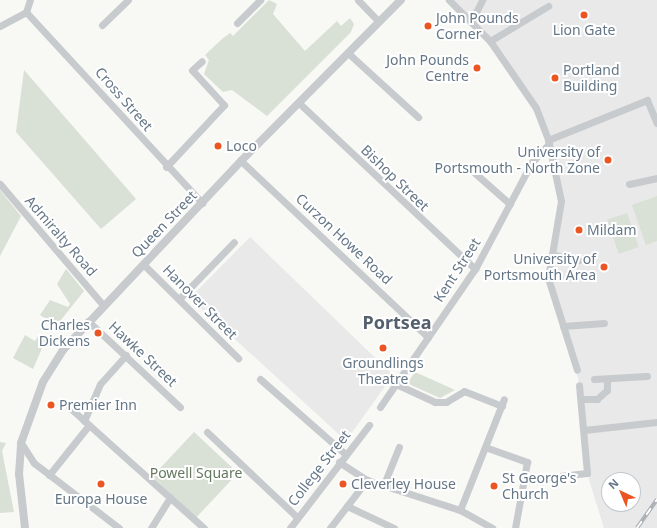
<!DOCTYPE html>
<style>
body{margin:0}
#map{position:relative;width:657px;height:528px;overflow:hidden;background:#f8f8f5;font-family:"Noto Sans",sans-serif}
div>[style]{position:absolute}
[style*='--x']{left:calc(var(--x)*1px);top:calc(var(--y)*1px);width:calc(var(--w)*1px);rotate:calc(var(--a)*1deg)}
.built>*{inset:0;background:#e8e9e8}
.green>*{inset:0;background:#d9e0d5;transform-origin:0 0}
.minor>*{height:7px;margin:-3.5px;padding:0 3.5px;transform-origin:3.5px;border-radius:3.5px;background:#c7cbce}
.tertiary>*{height:8px;margin:-4px;padding:0 4px;transform-origin:4px;border-radius:4px;background:#c7cbce}
.rail>*{height:4px;margin-top:-2px;transform-origin:0;background:repeating-linear-gradient(90deg,#fff 0 8px,#a7adb3 0 16px);box-sizing:border-box;border-block:1px solid #a7adb3}
.dots>*{width:11px;height:11px;translate:-50% -50%;box-sizing:border-box;border:2px solid #fff;border-radius:50%}
span{translate:-50% -50%;white-space:nowrap;text-align:center;line-height:1.15;-webkit-text-stroke:4px #fff;paint-order:stroke}
.poi-label{font-size:14px;color:#657787}
.left{translate:0 -50%;text-align:left}
.right{translate:-100% -50%;text-align:right}
.street-label{font-size:14px;color:#657787}
.park-label{font-size:14px;color:#657960}
.district-label{font-size:18px;color:#54606c;font-weight:700}
.north{position:absolute;left:601px;top:472px;width:40px;height:40px;box-sizing:border-box;background:#fff;border:1px solid #c1c9cf;border-radius:50%;rotate:316deg;font-size:11px;font-weight:700;line-height:16px;text-align:center;color:#657787}
.north::after{content:'';display:block;margin:auto;width:14px;height:18px;background:#eb5521;clip-path:polygon(50% 0,100% 100%,50% 72%,0 100%)}
</style>
<div id="map">
<div class="built">
<div style="clip-path:polygon(evenodd,449px 0,657px 0,657px 528px,604px 528px,587px 473px,578px 378px,548px 278px,560px 193px,536px 108px,490px 41px,449px 0,609px 480px,633px 480px,633px 504px,609px 504px,609px 480px)"></div>
<div style="clip-path:polygon(250px 237px,393px 375px,348px 438px,343px 438px,190px 298px)"></div>
</div>
<div class="green">
<div style="clip-path:polygon(269px 0,277px 4px,273px 14px,305px 51px,337px 21px,341px 26px,350px 18px,354px 24px,351px 32px,267px 116px,232px 90px,223px 92px,204px 74px,209px 60px,205px 55px,222px 39px,230px 33px,233px 36px)"></div>
<div style="clip-path:polygon(24px 70px,136px 199px,101px 229px,16px 132px)"></div>
<div style="clip-path:polygon(0 190px,21px 216px,0 256px)"></div>
<div style="clip-path:polygon(657px 196px,657px 241px,646px 245px,632px 205px)"></div>
<div style="left:627px;top:213px;width:36px;height:21px;rotate:71deg"></div>
<div style="clip-path:polygon(66px 269px,84px 291px,57px 325px,40px 315px,50px 300px,68px 307px,70px 304px,57px 284px)"></div>
<div style="clip-path:polygon(25px 335px,35px 341px,39px 335px,46px 339px,33px 369px,13px 358px)"></div>
<div style="clip-path:polygon(415px 372px,455px 390px,440px 398px,411px 385px,408px 382px)"></div>
<div style="left:194px;top:432px;width:60px;height:61px;rotate:43deg"></div>
<div style="clip-path:polygon(0 442px,6px 443px,2px 451px,14px 512px,0 513px,0 519px)"></div>
</div>
<div class="minor">
<div style="--x:358;--y:0;--w:30;--a:46"></div>
<div style="--x:449;--y:0;--w:58;--a:45"></div>
<div style="--x:490;--y:41;--w:81;--a:55.5"></div>
<div style="--x:536;--y:108;--w:34;--a:69"></div>
<div style="--x:548;--y:140;--w:62;--a:78"></div>
<div style="--x:561;--y:201;--w:78;--a:99.6"></div>
<div style="--x:548;--y:278;--w:96;--a:72.5"></div>
<div style="--x:26;--y:12;--w:260;--a:47.3"></div>
<div style="--x:26;--y:12;--w:13;--a:-72"></div>
<div style="--x:471;--y:22;--w:25;--a:-63"></div>
<div style="--x:237;--y:23;--w:33;--a:-45"></div>
<div style="--x:102;--y:25;--w:36;--a:-44"></div>
<div style="--x:0;--y:26;--w:30;--a:-28"></div>
<div style="--x:490;--y:41;--w:68;--a:-31.1"></div>
<div style="--x:348;--y:53;--w:95;--a:42.4"></div>
<div style="--x:299;--y:103;--w:242;--a:43.3"></div>
<div style="--x:548;--y:140;--w:107;--a:-22"></div>
<div style="--x:647;--y:100;--w:25;--a:67"></div>
<div style="--x:241;--y:161;--w:257;--a:43.3"></div>
<div style="--x:166;--y:167;--w:85;--a:-46.9"></div>
<div style="--x:224;--y:105;--w:47;--a:-132.4"></div>
<div style="--x:192;--y:70;--w:13;--a:-42"></div>
<div style="--x:468;--y:167;--w:56;--a:41.4"></div>
<div style="--x:0;--y:184;--w:159;--a:49.6"></div>
<div style="--x:629;--y:184;--w:29;--a:-12"></div>
<div style="--x:554;--y:255;--w:25;--a:12"></div>
<div style="--x:143;--y:264;--w:134;--a:44.7"></div>
<div style="--x:179;--y:299;--w:79;--a:-46"></div>
<div style="--x:88;--y:321;--w:126;--a:43.1"></div>
<div style="--x:563;--y:326;--w:41;--a:-4.2"></div>
<div style="--x:260;--y:379;--w:113;--a:41.4"></div>
<div style="--x:594;--y:379;--w:53;--a:-3.2"></div>
<div style="--x:396;--y:384;--w:43;--a:24.8"></div>
<div style="--x:435;--y:402;--w:11;--a:0"></div>
<div style="--x:446;--y:402;--w:21;--a:-31"></div>
<div style="--x:464;--y:391;--w:41;--a:21.5"></div>
<div style="--x:581;--y:399;--w:16;--a:0"></div>
<div style="--x:597;--y:399;--w:13;--a:-42"></div>
<div style="--x:607;--y:390;--w:11;--a:-90"></div>
<div style="--x:69;--y:407;--w:181;--a:41.9"></div>
<div style="--x:380;--y:407;--w:168;--a:-55.5"></div>
<div style="--x:475;--y:269;--w:121;--a:-62"></div>
<div style="--x:532;--y:162;--w:25;--a:-47"></div>
<div style="--x:84;--y:421;--w:40;--a:-66.6"></div>
<div style="--x:100;--y:384;--w:39;--a:-48"></div>
<div style="--x:584;--y:430;--w:73;--a:-6.3"></div>
<div style="--x:207;--y:432;--w:124;--a:43.4"></div>
<div style="--x:21;--y:443;--w:24;--a:57"></div>
<div style="--x:34;--y:463;--w:107;--a:37.4"></div>
<div style="--x:485;--y:447;--w:45;--a:19.7"></div>
<div style="--x:527;--y:462;--w:67;--a:100.3"></div>
<div style="--x:339;--y:462;--w:33;--a:33"></div>
<div style="--x:367;--y:480;--w:98;--a:17.9"></div>
<div style="--x:460;--y:510;--w:37;--a:29"></div>
<div style="--x:49;--y:475;--w:64;--a:-51.3"></div>
<div style="--x:524;--y:480;--w:63;--a:-6.3"></div>
<div style="--x:587;--y:473;--w:88;--a:-95.2"></div>
<div style="--x:384;--y:484;--w:40;--a:-68"></div>
<div style="--x:347;--y:506;--w:52;--a:25.1"></div>
<div style="--x:460;--y:510;--w:119;--a:-68.4"></div>
<div style="--x:151;--y:528;--w:36;--a:-58"></div>
<div style="--x:290;--y:528;--w:130;--a:-52.5"></div>
<div style="--x:330;--y:528;--w:61;--a:-52.4"></div>
</div>
<div class="tertiary">
<div style="--x:25;--y:528;--w:54;--a:-96.3"></div>
<div style="--x:19;--y:474;--w:31;--a:-86"></div>
<div style="--x:21;--y:443;--w:65;--a:-70.2"></div>
<div style="--x:43;--y:382;--w:38;--a:-58"></div>
<div style="--x:63;--y:350;--w:260;--a:-46.7"></div>
<div style="--x:241;--y:161;--w:227;--a:-45.2"></div>
</div>
<div class="rail">
<div style="--x:637;--y:528;--w:35;--a:-55"></div>
</div>
<div class="dots">
<div style="left:584px;top:15px;background:#eb5521"></div>
<div style="left:428px;top:26px;background:#eb5521"></div>
<div style="left:477px;top:68px;background:#eb5521"></div>
<div style="left:555px;top:78px;background:#eb5521"></div>
<div style="left:218px;top:146px;background:#eb5521"></div>
<div style="left:608px;top:160px;background:#eb5521"></div>
<div style="left:579px;top:230px;background:#eb5521"></div>
<div style="left:604px;top:267px;background:#eb5521"></div>
<div style="left:98px;top:333px;background:#eb5521"></div>
<div style="left:383px;top:348px;background:#eb5521"></div>
<div style="left:51px;top:405px;background:#eb5521"></div>
<div style="left:101px;top:484px;background:#eb5521"></div>
<div style="left:343px;top:484px;background:#eb5521"></div>
<div style="left:494px;top:486px;background:#eb5521"></div>
</div>
<div class="poi-label">
<span class="left" style="left:436px;top:26px">John Pounds<br>Corner</span>
<span style="left:584px;top:30px">Lion Gate</span>
<span class="right" style="left:469px;top:68px">John Pounds<br>Centre</span>
<span class="left" style="left:563px;top:78px">Portland<br>Building</span>
<span class="left" style="left:226px;top:146px">Loco</span>
<span class="right" style="left:600px;top:160px">University of<br>Portsmouth - North Zone</span>
<span class="left" style="left:587px;top:230px">Mildam</span>
<span class="right" style="left:596px;top:267px">University of<br>Portsmouth Area</span>
<span class="right" style="left:90px;top:333px">Charles<br>Dickens</span>
<span style="left:383px;top:371px">Groundlings<br>Theatre</span>
<span class="left" style="left:59px;top:405px">Premier Inn</span>
<span class="left" style="left:502px;top:486px">St George's<br>Church</span>
<span class="left" style="left:351px;top:484px">Cleverley House</span>
<span style="left:101px;top:499px">Europa House</span>
</div>
<div class="street-label">
<span style="left:124px;top:99px;rotate:49deg">Cross Street</span>
<span style="left:395px;top:178px;rotate:44deg">Bishop Street</span>
<span style="left:164px;top:224px;rotate:-46deg">Queen Street</span>
<span style="left:61px;top:236px;rotate:49deg">Admiralty Road</span>
<span style="left:344px;top:239px;rotate:43deg">Curzon Howe Road</span>
<span style="left:457px;top:270px;rotate:-57deg">Kent Street</span>
<span style="left:200px;top:302px;rotate:45deg">Hanover Street</span>
<span style="left:143px;top:354px;rotate:43deg">Hawke Street</span>
<span style="left:319px;top:468px;rotate:-52deg">College Street</span>
</div>
<div class="park-label">
<span style="left:196px;top:473px">Powell Square</span>
</div>
<div class="district-label">
<span style="left:397px;top:322px">Portsea</span>
</div>
<div class="north">N</div>
</div>
